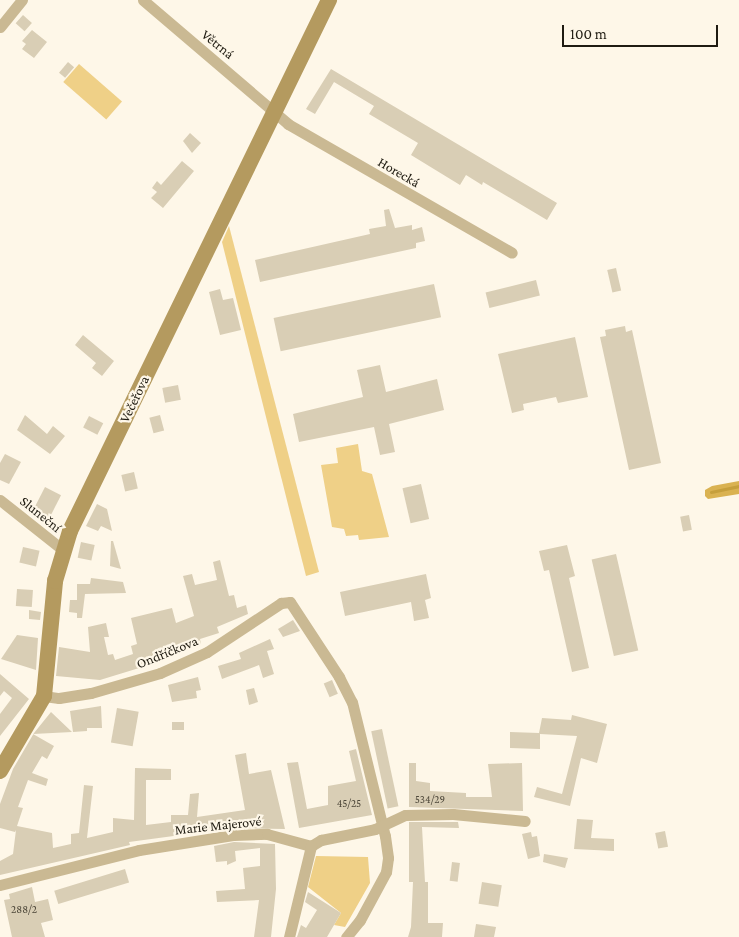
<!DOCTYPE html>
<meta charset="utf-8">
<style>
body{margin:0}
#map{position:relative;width:739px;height:937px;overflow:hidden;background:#fef7e8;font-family:"Crimson Pro",serif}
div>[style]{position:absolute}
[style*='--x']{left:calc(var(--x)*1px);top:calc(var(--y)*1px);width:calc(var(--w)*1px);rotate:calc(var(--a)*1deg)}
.green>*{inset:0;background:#efd087;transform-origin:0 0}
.forest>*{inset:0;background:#dab251}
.stream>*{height:3px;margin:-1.5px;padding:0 1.5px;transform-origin:1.5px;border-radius:1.5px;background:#c69f3c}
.building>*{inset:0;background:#d9ceb5;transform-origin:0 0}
.street>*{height:11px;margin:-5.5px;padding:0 5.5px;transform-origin:5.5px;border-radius:5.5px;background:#cab993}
.secondary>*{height:16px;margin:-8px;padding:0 8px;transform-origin:8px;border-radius:8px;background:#b49a5f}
span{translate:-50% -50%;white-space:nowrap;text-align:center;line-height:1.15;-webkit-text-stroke:4.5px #fef7e8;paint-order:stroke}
.number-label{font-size:11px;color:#4e483a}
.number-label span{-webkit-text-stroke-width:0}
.street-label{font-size:14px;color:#1f1b11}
.scale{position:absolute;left:562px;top:25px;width:156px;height:22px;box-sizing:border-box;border:2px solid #1f1b11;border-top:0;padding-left:6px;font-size:15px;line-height:18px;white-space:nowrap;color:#1f1b11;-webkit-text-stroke:4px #fef7e8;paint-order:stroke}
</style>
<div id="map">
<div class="green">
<div style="left:79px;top:64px;width:57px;height:24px;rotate:41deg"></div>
<div style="clip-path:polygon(229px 226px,319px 572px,306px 576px,222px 242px)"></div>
<div style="clip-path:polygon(358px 444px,362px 471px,372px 474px,389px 537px,359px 540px,358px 535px,346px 536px,344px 529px,332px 527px,321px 465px,338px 463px,336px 448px)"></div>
<div style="clip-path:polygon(316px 856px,368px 857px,370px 883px,345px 927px,334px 925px,341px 913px,308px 887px)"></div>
</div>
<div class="forest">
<div style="clip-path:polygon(739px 481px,739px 494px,708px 499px,705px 496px,705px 490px,712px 486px)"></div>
</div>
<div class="stream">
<div style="--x:711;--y:492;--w:29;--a:-12"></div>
</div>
<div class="building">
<div style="left:23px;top:15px;width:12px;height:11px;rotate:42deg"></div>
<div style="clip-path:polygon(32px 30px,47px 42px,34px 58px,22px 49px,26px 44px,22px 41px)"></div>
<div style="left:68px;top:62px;width:8px;height:14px;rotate:40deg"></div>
<div style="clip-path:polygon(331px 69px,557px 203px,547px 220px,483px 182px,482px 185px,466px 175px,460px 185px,411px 155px,418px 143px,369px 114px,374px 106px,334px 82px,315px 114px,306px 109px)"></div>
<div style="clip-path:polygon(190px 133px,201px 143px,192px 153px,183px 141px)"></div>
<div style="clip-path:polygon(182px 161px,194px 171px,163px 208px,151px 198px,157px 192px,152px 188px,157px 181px,161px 185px)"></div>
<div style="clip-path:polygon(389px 209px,395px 228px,412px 225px,412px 230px,422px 227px,425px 241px,416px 243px,416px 248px,260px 282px,255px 260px,370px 234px,369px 229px,386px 226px,384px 210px)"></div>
<div style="left:616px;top:268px;width:23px;height:9px;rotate:77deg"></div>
<div style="left:536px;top:280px;width:16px;height:52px;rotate:76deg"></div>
<div style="left:434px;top:284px;width:34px;height:164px;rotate:78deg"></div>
<div style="clip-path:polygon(220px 289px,223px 300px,233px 298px,241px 330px,220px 335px,209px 292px)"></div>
<div style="clip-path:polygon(625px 326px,626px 332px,632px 330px,661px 463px,629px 470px,600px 337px,606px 336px,605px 330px)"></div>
<div style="clip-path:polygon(83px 335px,114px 361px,102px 376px,92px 368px,96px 363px,75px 345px)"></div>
<div style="clip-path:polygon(575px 337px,588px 397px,558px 403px,556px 397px,523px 404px,524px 410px,512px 413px,498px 354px)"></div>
<div style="clip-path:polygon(380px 365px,386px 392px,437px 379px,444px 410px,389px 424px,395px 452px,380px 455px,374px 427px,299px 442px,293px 414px,363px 397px,357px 370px)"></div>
<div style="left:178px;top:385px;width:15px;height:16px;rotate:79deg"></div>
<div style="clip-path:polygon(25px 415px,47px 434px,53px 426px,65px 436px,50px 454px,17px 430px)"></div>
<div style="left:160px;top:415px;width:16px;height:11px;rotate:75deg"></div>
<div style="left:89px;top:416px;width:16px;height:13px;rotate:27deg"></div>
<div style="clip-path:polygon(5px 454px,21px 462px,9px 484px,0 480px,0 463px)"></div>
<div style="left:134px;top:472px;width:17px;height:13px;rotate:77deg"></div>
<div style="left:421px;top:484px;width:36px;height:19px;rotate:77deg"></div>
<div style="left:45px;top:487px;width:18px;height:25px;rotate:27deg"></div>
<div style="clip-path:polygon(97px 504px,107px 509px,112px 531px,101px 526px,98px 531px,86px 526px)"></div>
<div style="left:689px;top:515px;width:15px;height:9px;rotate:79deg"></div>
<div style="clip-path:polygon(111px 541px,113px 541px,121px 569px,110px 566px)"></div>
<div style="left:81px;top:542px;width:14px;height:16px;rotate:12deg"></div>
<div style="clip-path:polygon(567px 545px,575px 576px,569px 578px,589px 668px,572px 672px,549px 570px,544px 571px,539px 551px)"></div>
<div style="left:23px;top:547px;width:17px;height:16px;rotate:13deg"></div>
<div style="left:616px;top:554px;width:99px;height:25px;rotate:77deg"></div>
<div style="clip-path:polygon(220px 560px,229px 596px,234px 595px,237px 608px,246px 605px,248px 614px,217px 627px,219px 633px,200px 639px,201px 644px,162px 661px,100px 680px,56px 676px,59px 647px,90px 652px,88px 627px,106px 623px,109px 637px,104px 637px,108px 655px,113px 654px,115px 660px,133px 654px,131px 646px,137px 644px,131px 618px,172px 608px,176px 623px,194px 616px,183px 576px,192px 574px,195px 585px,217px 580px,213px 562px)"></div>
<div style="clip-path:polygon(426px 574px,431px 598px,425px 600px,429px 618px,414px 621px,411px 602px,345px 616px,340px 592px)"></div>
<div style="clip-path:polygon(91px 578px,123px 582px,126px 593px,85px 594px,82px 618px,77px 618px,77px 613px,69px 612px,70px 600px,77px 600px,77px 584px,90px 584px)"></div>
<div style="left:17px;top:589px;width:16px;height:17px;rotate:4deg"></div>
<div style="clip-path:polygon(29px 610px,41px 612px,40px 620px,29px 619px)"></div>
<div style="clip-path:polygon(293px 620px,300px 631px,283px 637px,278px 629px)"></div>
<div style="clip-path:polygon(17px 635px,38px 638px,36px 670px,1px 659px)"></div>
<div style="clip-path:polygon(270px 639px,274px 649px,267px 651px,274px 674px,263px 678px,259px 665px,222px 679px,218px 666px,241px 659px,239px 653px)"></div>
<div style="clip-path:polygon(0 674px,29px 699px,0 736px,0 714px,12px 698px,4px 691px,0 696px)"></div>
<div style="clip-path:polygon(198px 677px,201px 690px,196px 691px,197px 698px,172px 702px,168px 685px)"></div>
<div style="left:332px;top:680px;width:15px;height:9px;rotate:67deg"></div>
<div style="clip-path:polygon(254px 688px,258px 702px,249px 705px,246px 690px)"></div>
<div style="clip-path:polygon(101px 706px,102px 728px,87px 728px,87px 731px,73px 732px,70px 711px)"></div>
<div style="left:117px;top:708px;width:22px;height:35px;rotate:10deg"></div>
<div style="clip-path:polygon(51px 712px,72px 732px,33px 734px,54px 746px,47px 759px,42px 756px,32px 773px,48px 779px,46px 786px,28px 780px,18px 807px,23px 808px,17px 826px,52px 833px,53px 848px,71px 844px,71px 834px,79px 833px,84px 785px,93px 786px,87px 838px,113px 832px,113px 818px,134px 820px,135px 768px,171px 769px,171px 780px,146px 780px,146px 825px,171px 822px,171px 815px,188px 815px,190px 794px,199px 793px,197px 817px,245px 810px,235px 755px,246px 753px,249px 774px,271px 770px,285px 829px,233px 828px,129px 842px,130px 845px,0 875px,0 861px,13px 854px,16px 830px,15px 832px,0 828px,0 804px,13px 769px,34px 733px)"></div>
<div style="clip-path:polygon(572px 715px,607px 724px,597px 763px,581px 758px,570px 806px,534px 797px,537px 787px,562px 794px,577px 736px,540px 734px,540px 749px,510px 748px,510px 732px,539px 733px,542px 718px,571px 720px)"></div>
<div style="left:172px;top:722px;width:12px;height:8px"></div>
<div style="left:382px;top:729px;width:79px;height:11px;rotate:78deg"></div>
<div style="clip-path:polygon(356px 749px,372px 815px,299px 828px,287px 763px,298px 762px,307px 809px,328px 805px,328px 786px,356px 781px,349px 751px)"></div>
<div style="clip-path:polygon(409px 763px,416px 763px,416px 781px,430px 783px,430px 791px,466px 793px,466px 797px,492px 797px,488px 764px,522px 763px,523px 811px,409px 807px)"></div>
<div style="clip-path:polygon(577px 819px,593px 820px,591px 838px,614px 839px,614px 851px,574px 849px)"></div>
<div style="clip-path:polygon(409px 822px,458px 822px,459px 828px,422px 827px,425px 882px,428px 882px,428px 923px,443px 923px,442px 937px,408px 937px,411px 927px,413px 882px,409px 882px)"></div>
<div style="left:665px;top:831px;width:16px;height:10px;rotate:79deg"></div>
<div style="clip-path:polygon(531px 832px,532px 837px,537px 836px,540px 856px,528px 859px,522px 834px)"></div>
<div style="clip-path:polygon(234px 842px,275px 844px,276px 889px,271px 937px,254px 937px,259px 900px,217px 902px,216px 891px,245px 889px,243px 868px,260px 866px,260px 848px,235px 851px,236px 861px,227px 865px,227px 861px,216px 862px,214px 846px)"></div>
<div style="clip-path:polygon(544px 854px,568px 858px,565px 868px,543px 862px)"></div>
<div style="left:452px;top:862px;width:8px;height:19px;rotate:7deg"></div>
<div style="left:125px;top:869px;width:14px;height:74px;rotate:73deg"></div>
<div style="left:482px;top:882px;width:20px;height:22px;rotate:9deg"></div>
<div style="clip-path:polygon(32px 887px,35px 902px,48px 899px,53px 920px,41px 923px,45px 937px,12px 937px,4px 900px,10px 899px,9px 894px)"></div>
<div style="clip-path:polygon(308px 892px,341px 913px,327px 937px,297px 937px,301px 925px,306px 928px,317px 910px,305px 902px)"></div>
<div style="clip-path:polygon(476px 924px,496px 927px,494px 937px,474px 937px)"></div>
</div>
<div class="street">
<div style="--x:143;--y:0;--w:191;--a:40.5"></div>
<div style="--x:288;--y:124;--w:258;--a:29.9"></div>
<div style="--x:0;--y:27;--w:35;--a:-51"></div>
<div style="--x:0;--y:500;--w:80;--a:38.4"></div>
<div style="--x:44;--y:696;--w:15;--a:8"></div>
<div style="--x:59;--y:698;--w:32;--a:-9"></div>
<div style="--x:91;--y:693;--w:72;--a:-16.2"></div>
<div style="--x:160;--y:673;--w:51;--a:-24.1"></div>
<div style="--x:207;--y:652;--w:89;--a:-33.5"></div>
<div style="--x:281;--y:603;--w:9;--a:-6"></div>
<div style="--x:290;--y:602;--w:90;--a:56.8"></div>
<div style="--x:339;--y:677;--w:28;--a:63"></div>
<div style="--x:352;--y:702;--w:138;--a:76.2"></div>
<div style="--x:385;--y:836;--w:22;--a:82"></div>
<div style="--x:388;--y:858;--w:14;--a:98"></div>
<div style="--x:386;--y:872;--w:55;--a:118.4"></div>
<div style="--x:360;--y:920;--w:22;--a:129"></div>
<div style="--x:311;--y:846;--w:12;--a:-31"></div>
<div style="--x:321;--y:840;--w:55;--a:-11.5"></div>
<div style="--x:375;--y:829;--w:33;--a:-25"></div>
<div style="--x:405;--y:815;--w:48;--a:-1.2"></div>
<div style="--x:453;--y:814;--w:72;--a:5.6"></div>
<div style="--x:0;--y:885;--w:143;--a:-14.1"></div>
<div style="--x:139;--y:850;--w:95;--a:-9.1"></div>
<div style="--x:233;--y:835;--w:34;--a:-2"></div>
<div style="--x:267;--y:834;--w:46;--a:15.3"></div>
<div style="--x:289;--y:937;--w:94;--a:-76.4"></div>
</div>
<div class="secondary">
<div style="--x:0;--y:771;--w:87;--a:-59.6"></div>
<div style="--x:44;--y:696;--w:116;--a:-84.5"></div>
<div style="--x:55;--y:581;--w:52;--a:-73.3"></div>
<div style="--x:70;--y:531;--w:591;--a:-64"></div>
</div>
<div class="number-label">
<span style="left:430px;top:799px">534/29</span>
<span style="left:349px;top:803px">45/25</span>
<span style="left:24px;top:909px">288/2</span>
</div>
<div class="street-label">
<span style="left:218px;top:44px;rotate:39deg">Větrná</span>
<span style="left:399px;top:172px;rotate:30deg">Horecká</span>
<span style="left:134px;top:399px;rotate:-64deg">Večeřova</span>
<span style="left:41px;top:514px;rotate:39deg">Sluneční</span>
<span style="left:167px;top:652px;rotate:-22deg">Ondříčkova</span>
<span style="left:218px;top:825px;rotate:-6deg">Marie Majerové</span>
</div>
<div class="scale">100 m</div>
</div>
